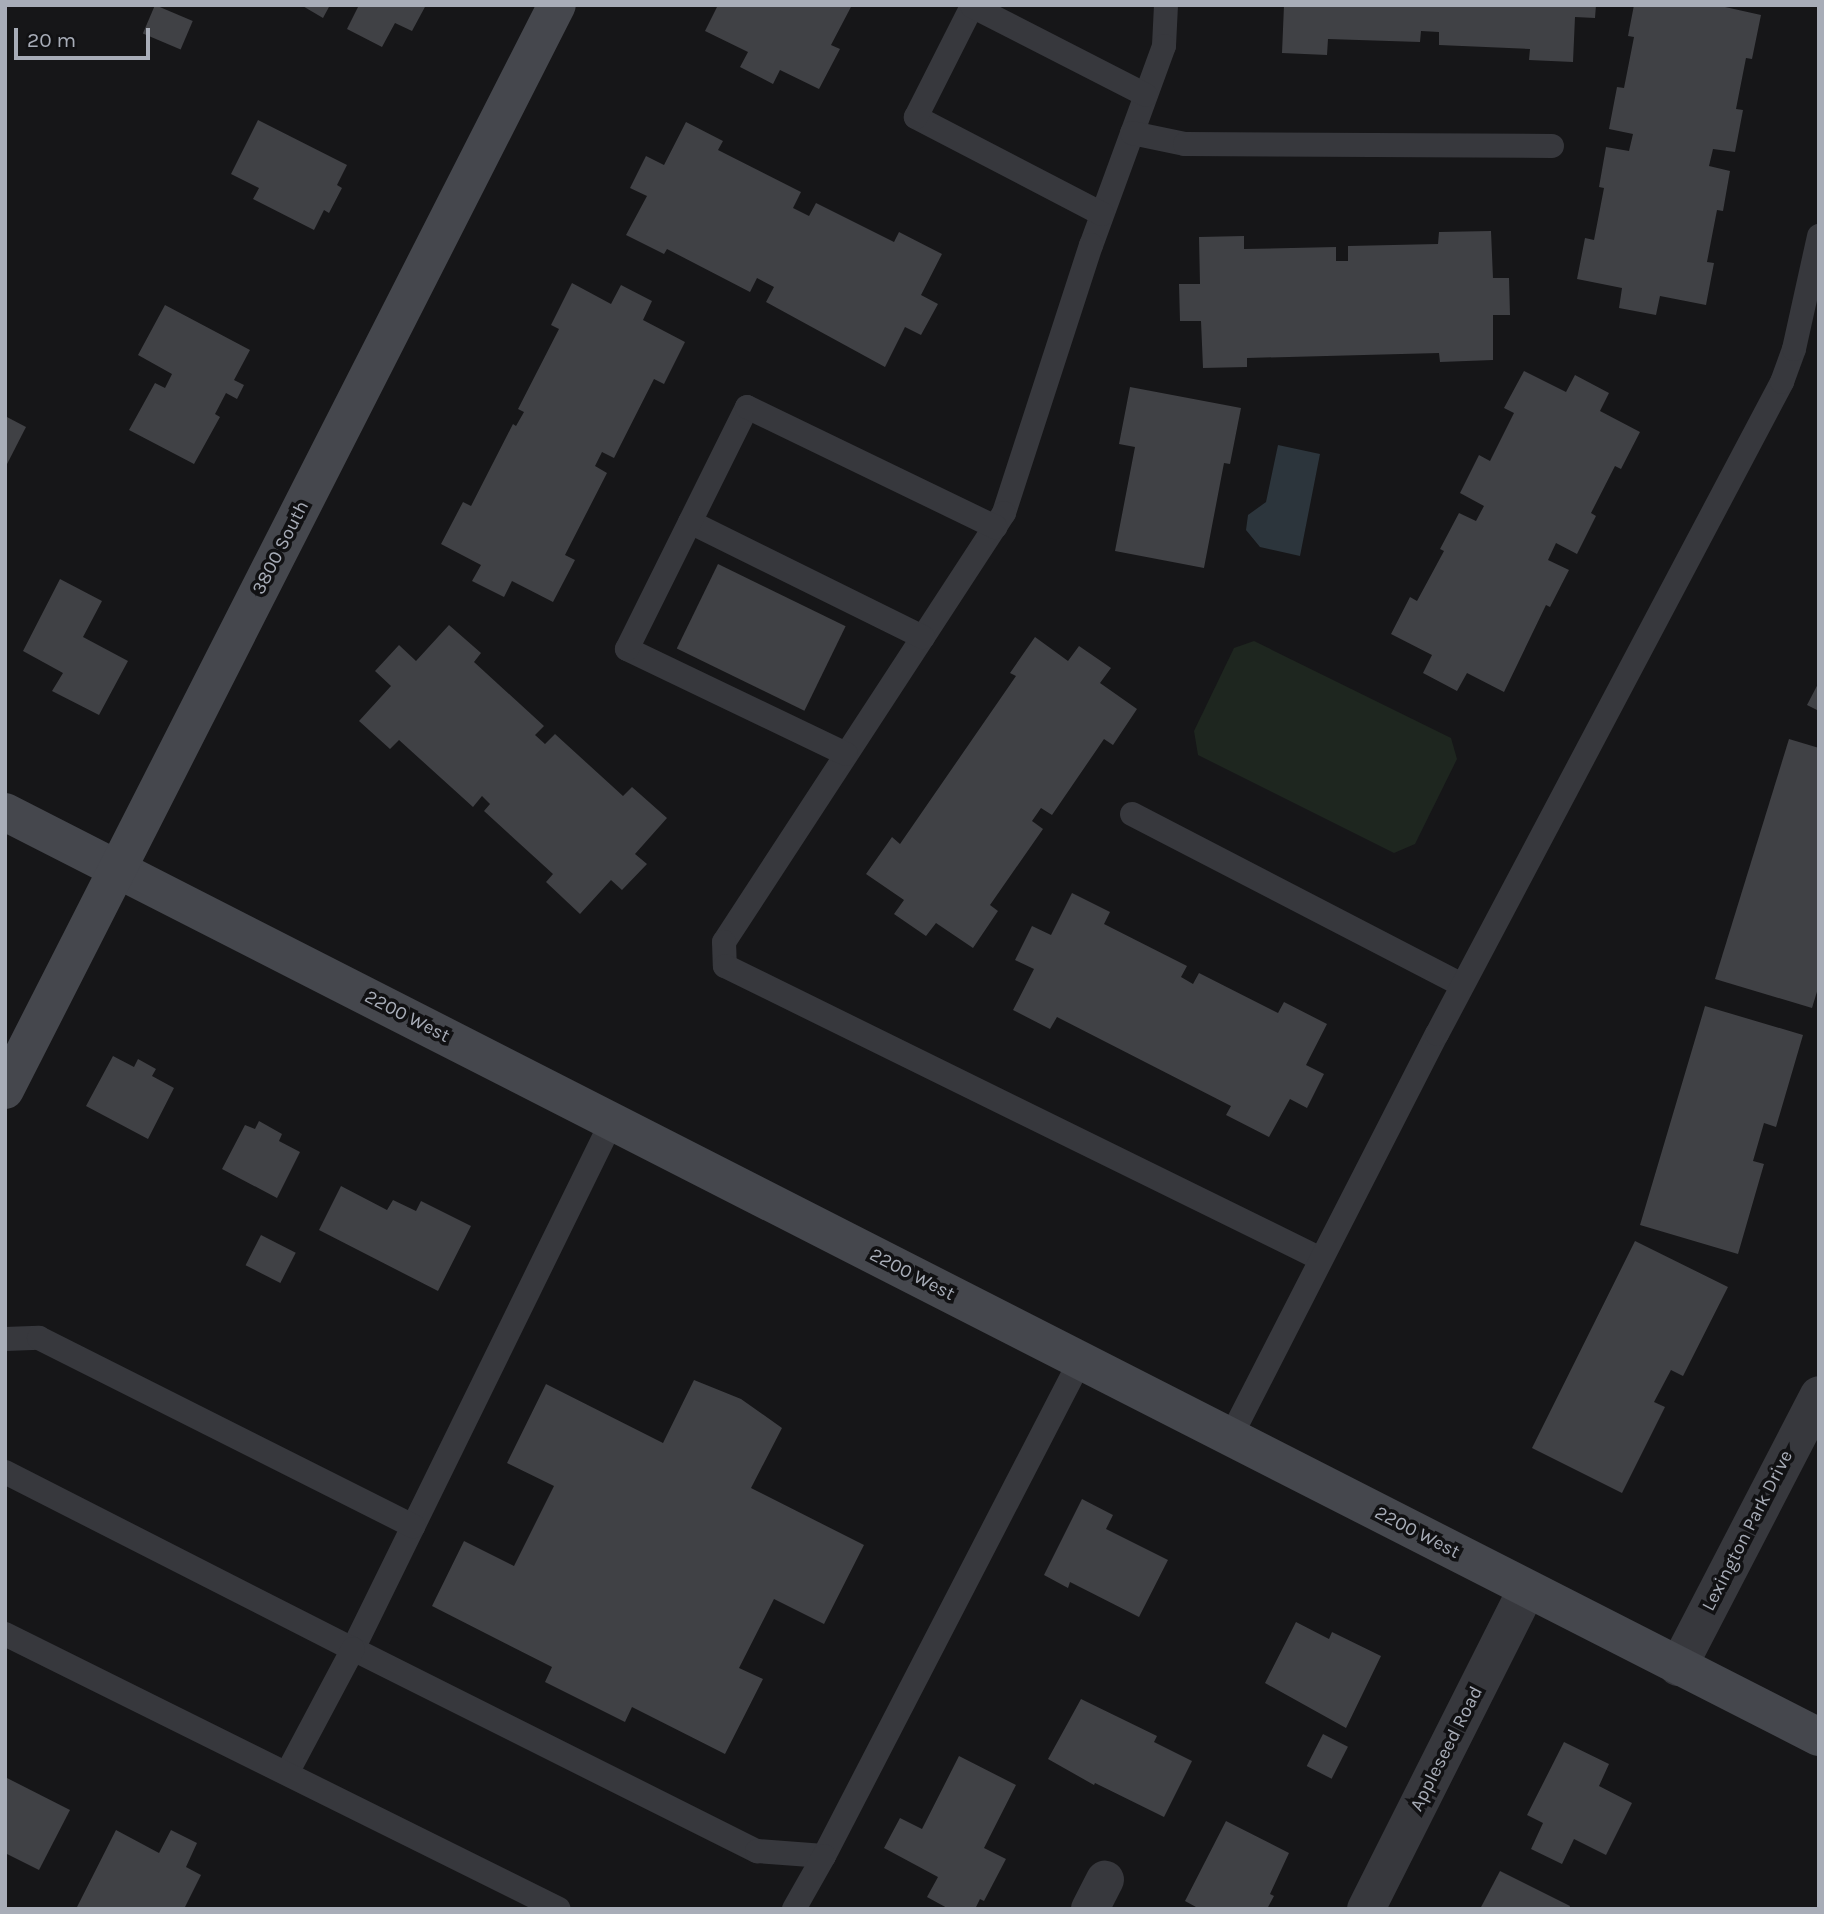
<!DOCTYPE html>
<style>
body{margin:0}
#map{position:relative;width:1824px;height:1914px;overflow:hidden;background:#161618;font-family:Karla,sans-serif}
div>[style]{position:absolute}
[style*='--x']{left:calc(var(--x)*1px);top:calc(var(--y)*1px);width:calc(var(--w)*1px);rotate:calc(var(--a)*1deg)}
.green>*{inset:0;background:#1e261f}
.water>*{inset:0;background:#2c353c}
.building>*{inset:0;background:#404145;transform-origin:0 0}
.lane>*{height:24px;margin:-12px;padding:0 12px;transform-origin:12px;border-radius:12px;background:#37383d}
.street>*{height:38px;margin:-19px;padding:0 19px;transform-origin:19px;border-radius:19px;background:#37383d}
.secondary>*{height:38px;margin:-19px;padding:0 19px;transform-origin:19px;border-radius:19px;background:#45474d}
span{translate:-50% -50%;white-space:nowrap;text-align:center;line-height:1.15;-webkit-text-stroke:7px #111113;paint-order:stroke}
.street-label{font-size:19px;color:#a8adb8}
.frame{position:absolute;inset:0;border:7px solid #a8adb8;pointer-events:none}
.scale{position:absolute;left:14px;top:28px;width:136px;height:32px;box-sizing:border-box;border:4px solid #a8adb8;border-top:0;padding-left:9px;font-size:21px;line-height:24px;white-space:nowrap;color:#a8adb8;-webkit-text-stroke:5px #111113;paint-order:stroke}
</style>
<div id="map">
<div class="green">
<div style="clip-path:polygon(1254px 641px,1451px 738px,1457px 759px,1415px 844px,1394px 853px,1198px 755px,1194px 731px,1234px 648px)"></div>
</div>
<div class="water">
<div style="clip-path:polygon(1278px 445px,1320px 454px,1300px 556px,1260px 547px,1246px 530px,1248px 515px,1266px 502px)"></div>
</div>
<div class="building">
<div style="left:155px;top:5px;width:41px;height:31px;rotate:23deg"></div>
<div style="clip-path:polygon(301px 5px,330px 5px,323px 18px)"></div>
<div style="clip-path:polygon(359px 5px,426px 5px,412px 31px,395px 23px,382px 47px,347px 29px)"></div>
<div style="clip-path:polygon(718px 5px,852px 5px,831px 45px,840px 49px,819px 89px,780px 70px,773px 84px,740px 67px,748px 52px,705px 31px)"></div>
<div style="clip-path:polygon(1284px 5px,1596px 5px,1595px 18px,1575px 17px,1573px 62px,1529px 60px,1530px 49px,1439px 45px,1439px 32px,1421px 31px,1420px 42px,1328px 39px,1327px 55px,1282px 53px)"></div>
<div style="clip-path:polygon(1634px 5px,1716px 5px,1761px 15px,1752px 59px,1746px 58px,1736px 109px,1743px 110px,1735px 152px,1713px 149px,1709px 166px,1730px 171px,1723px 211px,1717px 210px,1707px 262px,1714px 263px,1706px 305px,1660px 296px,1656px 315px,1619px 308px,1622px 288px,1577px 279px,1585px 238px,1594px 240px,1604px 188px,1599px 187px,1606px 147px,1629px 151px,1633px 134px,1609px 129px,1617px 87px,1624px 88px,1634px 37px,1628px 36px)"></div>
<div style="clip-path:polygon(258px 120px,347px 165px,337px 185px,342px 188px,329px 213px,324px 210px,314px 230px,253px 199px,259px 188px,231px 174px)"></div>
<div style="clip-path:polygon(686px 122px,723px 141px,718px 150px,801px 192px,793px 208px,809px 216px,816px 203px,894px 242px,899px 232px,942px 254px,921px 295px,938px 304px,921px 335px,905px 327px,885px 367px,766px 302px,774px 287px,757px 278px,750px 292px,667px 249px,664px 254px,626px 235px,647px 196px,630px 188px,646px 156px,664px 165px)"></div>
<div style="clip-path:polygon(1491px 231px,1493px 278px,1509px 278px,1510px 315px,1493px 315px,1493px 360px,1440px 362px,1439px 353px,1247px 358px,1247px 367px,1203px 368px,1201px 321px,1180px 321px,1179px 284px,1200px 284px,1199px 237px,1244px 236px,1244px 249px,1336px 247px,1336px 261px,1348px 261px,1348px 246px,1438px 244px,1439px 232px)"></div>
<div style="clip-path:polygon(572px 283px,611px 304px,621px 285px,652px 301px,643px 320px,685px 342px,664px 384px,654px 379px,614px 458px,602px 452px,595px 466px,607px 473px,565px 555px,575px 560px,553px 602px,512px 581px,504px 597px,472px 581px,481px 565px,441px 544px,463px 502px,471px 506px,513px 424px,516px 426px,524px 412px,518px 409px,559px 329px,551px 325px)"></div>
<div style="clip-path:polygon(165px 305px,250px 350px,234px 380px,244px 385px,237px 399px,226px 393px,215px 414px,220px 417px,194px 464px,129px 430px,155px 383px,165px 388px,172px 374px,138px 355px)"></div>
<div style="clip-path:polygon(1524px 371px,1566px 392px,1575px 375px,1609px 393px,1600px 411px,1640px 432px,1621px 469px,1615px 466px,1591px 513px,1596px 516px,1577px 554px,1556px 543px,1548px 560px,1569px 570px,1550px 607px,1546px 605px,1504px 692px,1467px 673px,1457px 691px,1423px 673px,1432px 655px,1391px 634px,1410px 597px,1417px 601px,1444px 551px,1440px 549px,1459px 513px,1476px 521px,1484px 506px,1460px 493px,1479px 455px,1490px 461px,1514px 413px,1504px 408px)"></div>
<div style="clip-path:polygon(1130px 387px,1241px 408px,1230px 464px,1224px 463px,1204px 568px,1115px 551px,1135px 447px,1119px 444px)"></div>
<div style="clip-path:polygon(5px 416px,26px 427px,5px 468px)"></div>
<div style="left:718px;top:564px;width:142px;height:94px;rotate:26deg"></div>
<div style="clip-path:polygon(60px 579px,102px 601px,83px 637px,128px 661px,99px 715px,52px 691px,63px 673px,23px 651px)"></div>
<div style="clip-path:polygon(449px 625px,481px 653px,474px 662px,544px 726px,535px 735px,545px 744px,555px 734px,623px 796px,632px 787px,667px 818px,635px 854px,647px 864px,622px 890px,611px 880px,580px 914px,546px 882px,553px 874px,484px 811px,490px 804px,482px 796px,473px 807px,399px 740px,390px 749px,359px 721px,391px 686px,375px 671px,399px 645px,416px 661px)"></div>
<div style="clip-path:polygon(1035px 637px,1068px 661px,1079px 646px,1111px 668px,1100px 683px,1137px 709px,1113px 745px,1104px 739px,1052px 815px,1041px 808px,1032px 821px,1043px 829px,990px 905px,998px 911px,973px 948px,936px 923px,926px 936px,894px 914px,904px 900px,866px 874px,892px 837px,900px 844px,1016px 676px,1010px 673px)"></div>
<div style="clip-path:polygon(1819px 682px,1819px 711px,1807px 705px)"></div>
<div style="clip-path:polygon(1789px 739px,1819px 748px,1819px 985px,1812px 1008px,1715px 979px)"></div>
<div style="clip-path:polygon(1072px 893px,1110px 912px,1104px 924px,1187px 966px,1181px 977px,1193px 984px,1199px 973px,1278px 1013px,1284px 1002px,1327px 1024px,1306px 1065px,1324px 1074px,1307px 1108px,1290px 1099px,1269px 1137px,1226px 1115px,1231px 1106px,1057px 1017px,1050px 1029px,1013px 1010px,1034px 969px,1015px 960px,1032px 926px,1051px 935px)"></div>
<div style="clip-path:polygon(1705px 1006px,1803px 1035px,1776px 1127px,1764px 1123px,1753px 1161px,1764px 1164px,1738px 1254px,1640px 1225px)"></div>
<div style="clip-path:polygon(113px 1056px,134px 1067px,138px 1059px,156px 1069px,152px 1076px,174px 1088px,148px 1139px,86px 1106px)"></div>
<div style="clip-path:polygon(259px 1121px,282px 1134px,279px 1141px,300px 1152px,277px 1198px,222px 1169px,245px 1125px,255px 1129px)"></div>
<div style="clip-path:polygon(341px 1186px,387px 1210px,393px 1200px,416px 1211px,421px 1201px,471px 1226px,438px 1291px,319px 1230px)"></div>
<div style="left:261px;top:1235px;width:39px;height:34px;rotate:27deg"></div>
<div style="clip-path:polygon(1635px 1241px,1728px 1287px,1683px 1376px,1671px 1370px,1654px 1402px,1665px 1407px,1622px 1493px,1532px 1448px)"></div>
<div style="clip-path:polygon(694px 1380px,741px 1399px,782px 1428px,751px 1488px,864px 1545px,824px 1624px,774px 1599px,739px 1668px,763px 1679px,725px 1754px,632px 1707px,625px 1722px,545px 1682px,552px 1667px,432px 1606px,464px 1541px,514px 1566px,554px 1486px,507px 1463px,546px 1384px,663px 1443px)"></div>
<div style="clip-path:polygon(1082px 1499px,1113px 1515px,1106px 1529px,1168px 1560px,1139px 1617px,1070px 1582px,1068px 1588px,1044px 1575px)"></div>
<div style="clip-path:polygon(1296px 1622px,1329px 1639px,1332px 1632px,1381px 1656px,1346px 1728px,1265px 1683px)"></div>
<div style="clip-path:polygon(1081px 1699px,1157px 1736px,1154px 1742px,1192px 1761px,1164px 1817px,1095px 1783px,1094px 1785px,1048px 1759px)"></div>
<div style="left:1323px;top:1734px;width:28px;height:36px;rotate:27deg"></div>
<div style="clip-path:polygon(1564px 1742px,1609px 1764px,1599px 1786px,1632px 1803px,1606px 1855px,1574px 1839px,1562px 1864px,1531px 1849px,1543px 1823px,1527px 1815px)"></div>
<div style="clip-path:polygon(959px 1756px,1016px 1785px,984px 1848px,1006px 1859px,984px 1901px,980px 1899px,975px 1909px,949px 1909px,927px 1897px,938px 1877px,884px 1848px,900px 1818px,922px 1829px)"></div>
<div style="clip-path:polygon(5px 1777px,70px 1810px,39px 1870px,5px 1853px)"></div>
<div style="clip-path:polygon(1226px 1821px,1289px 1853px,1270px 1894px,1274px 1896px,1267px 1909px,1195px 1909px,1196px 1907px,1185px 1901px)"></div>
<div style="clip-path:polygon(116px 1830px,159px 1853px,171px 1830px,197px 1843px,186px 1867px,201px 1875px,184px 1909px,77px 1907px)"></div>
<div style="clip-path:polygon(1500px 1871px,1570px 1906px,1569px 1909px,1480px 1909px)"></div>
</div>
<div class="lane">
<div style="--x:1166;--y:5;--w:41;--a:92.8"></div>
<div style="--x:1164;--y:46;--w:212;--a:110.1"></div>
<div style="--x:1091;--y:245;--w:282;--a:108"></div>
<div style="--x:1004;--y:513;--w:512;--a:123.13"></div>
<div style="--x:724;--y:942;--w:24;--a:88"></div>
<div style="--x:725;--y:966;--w:664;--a:26.18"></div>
<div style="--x:1132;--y:133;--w:54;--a:11.7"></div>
<div style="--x:1185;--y:144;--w:367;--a:0.3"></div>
<div style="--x:1102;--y:214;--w:210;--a:-152.5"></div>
<div style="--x:916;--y:117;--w:124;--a:-63.2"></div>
<div style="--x:972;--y:6;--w:195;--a:27.1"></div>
<div style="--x:690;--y:522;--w:260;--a:26.3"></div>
<div style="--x:846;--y:754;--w:243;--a:-154.4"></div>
<div style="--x:627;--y:649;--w:270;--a:-63.6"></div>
<div style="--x:747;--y:407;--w:276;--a:25.8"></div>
<div style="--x:1132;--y:814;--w:372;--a:27.4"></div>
<div style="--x:612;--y:1121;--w:588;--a:116.13"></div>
<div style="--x:353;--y:1649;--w:452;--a:26.6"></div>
<div style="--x:757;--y:1851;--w:67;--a:4.3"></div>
<div style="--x:824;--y:1856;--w:557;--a:-62.65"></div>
<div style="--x:5;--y:1339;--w:34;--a:-2"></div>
<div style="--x:39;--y:1338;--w:419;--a:26.7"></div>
<div style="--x:1230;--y:1438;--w:454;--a:-62.9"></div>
<div style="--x:1437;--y:1034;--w:738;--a:-62.11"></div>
<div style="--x:1782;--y:382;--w:35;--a:-70"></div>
<div style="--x:1794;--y:349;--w:116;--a:-77.5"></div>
<div style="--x:5;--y:1472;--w:390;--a:27"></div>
<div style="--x:353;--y:1649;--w:140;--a:118"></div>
<div style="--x:5;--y:1634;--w:618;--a:26.4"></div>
<div style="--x:794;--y:1909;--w:61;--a:-60.5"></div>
</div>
<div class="street">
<div style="--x:1678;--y:1667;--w:306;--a:-62.6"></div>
<div style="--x:1090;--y:1909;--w:33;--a:-63"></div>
<div style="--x:1366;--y:1909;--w:358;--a:-63.3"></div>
</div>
<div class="secondary">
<div style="--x:5;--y:812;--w:2036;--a:27.02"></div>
<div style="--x:5;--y:1090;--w:1217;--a:-63.04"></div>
</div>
<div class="street-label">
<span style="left:281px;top:548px;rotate:-63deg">3800 South</span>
<span style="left:407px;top:1017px;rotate:27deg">2200 West</span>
<span style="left:912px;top:1275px;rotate:27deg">2200 West</span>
<span style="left:1748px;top:1531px;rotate:-63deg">Lexington Park Drive</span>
<span style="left:1417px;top:1533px;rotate:27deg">2200 West</span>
<span style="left:1447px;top:1749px;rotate:-63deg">Appleseed Road</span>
</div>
<div class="frame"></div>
<div class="scale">20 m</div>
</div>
